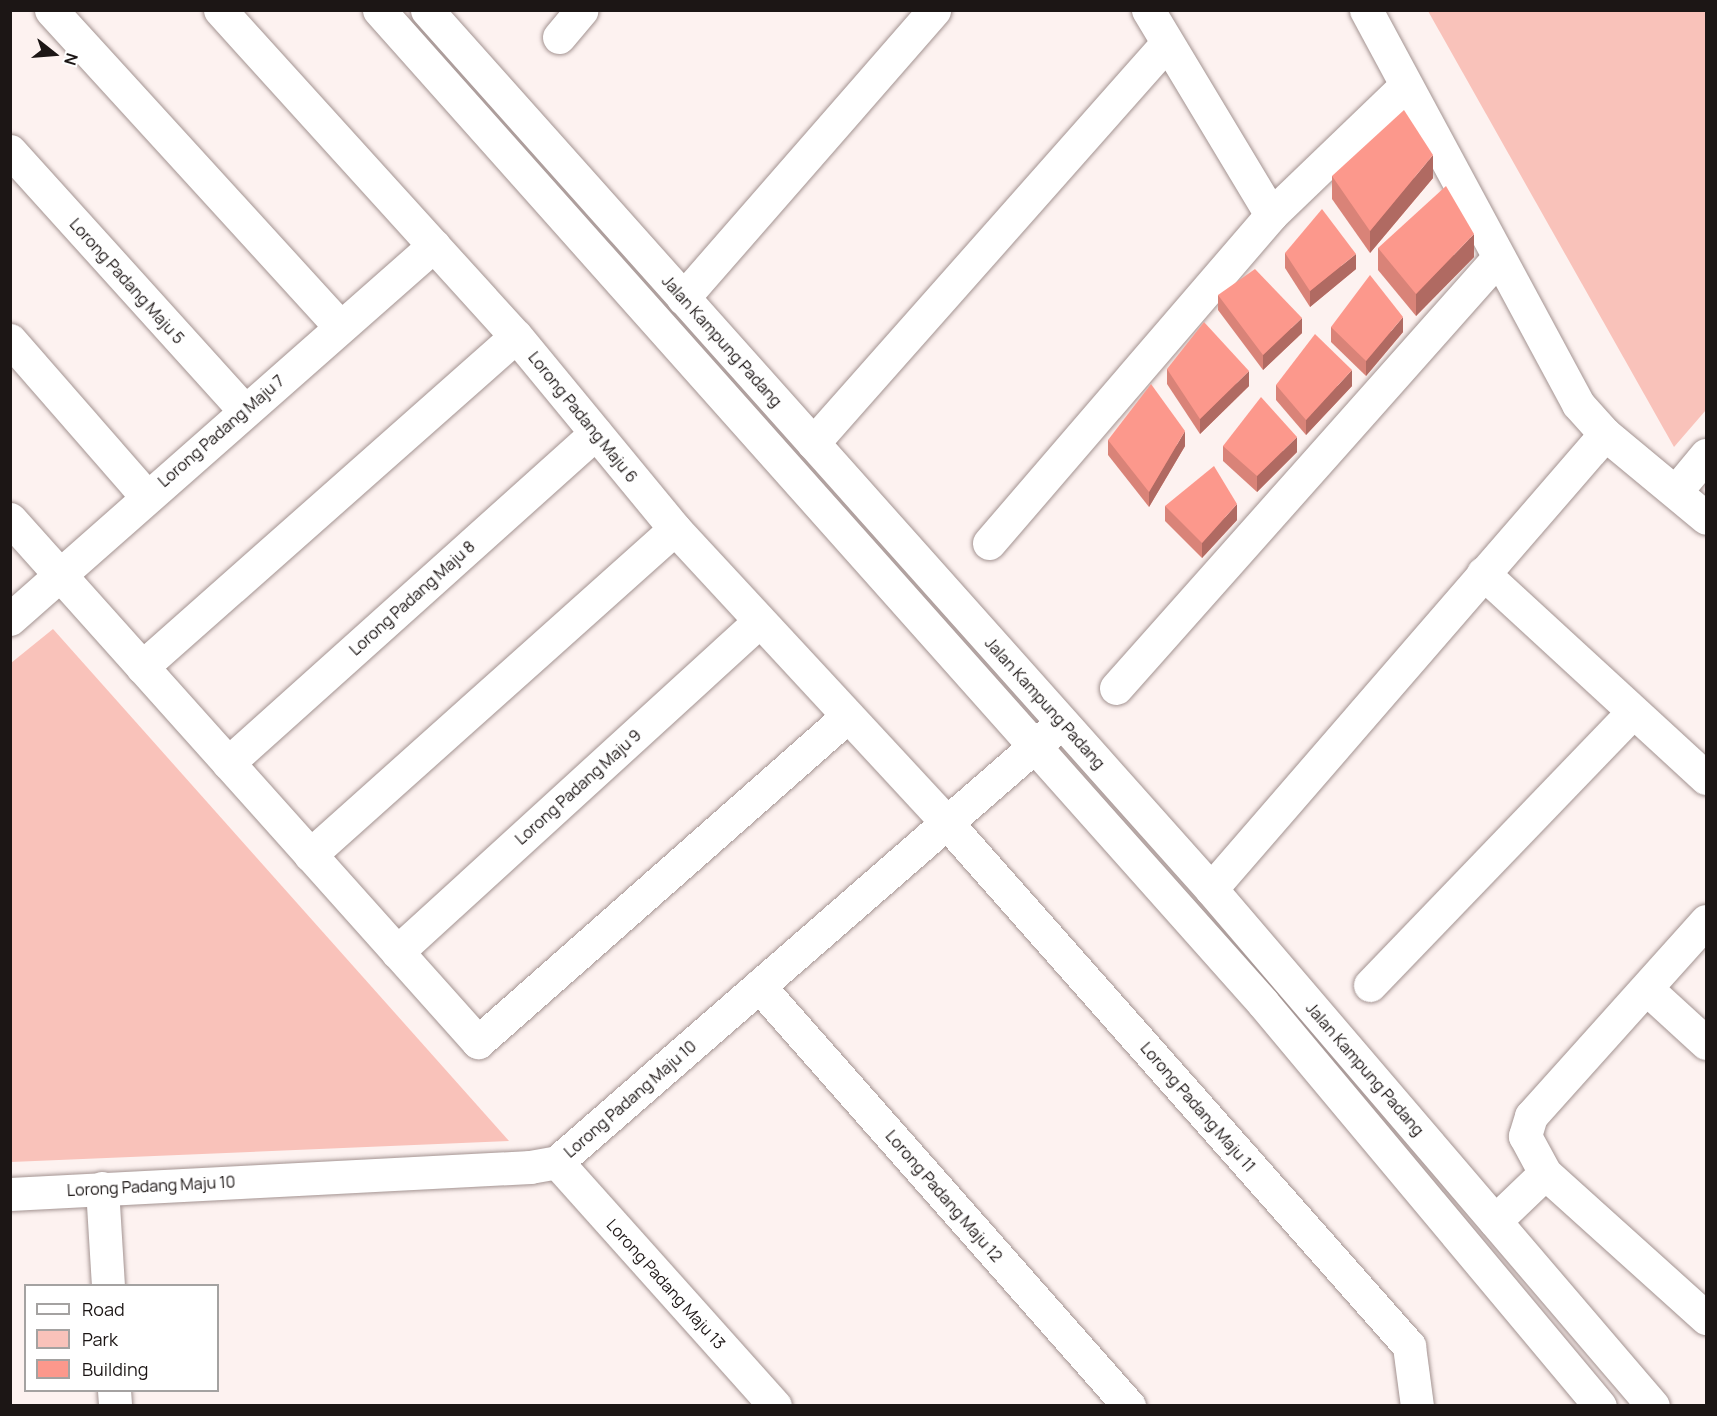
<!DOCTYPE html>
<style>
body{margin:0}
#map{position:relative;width:1717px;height:1416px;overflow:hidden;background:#fdf2f0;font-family:Manrope,sans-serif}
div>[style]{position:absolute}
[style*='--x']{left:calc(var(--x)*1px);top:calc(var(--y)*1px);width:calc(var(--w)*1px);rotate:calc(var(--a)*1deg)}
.green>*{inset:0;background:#f9c2ba}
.roads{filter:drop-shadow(0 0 2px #a39391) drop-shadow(0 0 2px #a39391)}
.minor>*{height:33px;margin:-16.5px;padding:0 16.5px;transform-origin:16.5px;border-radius:16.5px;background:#fff}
.wall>*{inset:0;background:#d98378}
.shaded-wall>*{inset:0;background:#b06a62}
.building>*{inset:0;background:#fc988c}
span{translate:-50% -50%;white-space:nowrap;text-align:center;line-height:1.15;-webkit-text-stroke:4.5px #fff;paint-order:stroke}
.street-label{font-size:16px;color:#1c1615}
.frame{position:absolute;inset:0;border:12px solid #1c1615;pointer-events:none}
.legend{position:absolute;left:24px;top:1284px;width:195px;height:108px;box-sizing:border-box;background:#fff;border:2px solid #a4a2a1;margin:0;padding:8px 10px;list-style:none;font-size:18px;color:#1c1615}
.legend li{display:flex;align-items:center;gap:12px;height:30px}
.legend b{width:30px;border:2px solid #a4a2a1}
.north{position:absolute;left:24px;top:24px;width:60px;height:60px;-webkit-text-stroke:4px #fff;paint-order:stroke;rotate:107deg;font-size:16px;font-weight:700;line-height:24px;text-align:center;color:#1c1615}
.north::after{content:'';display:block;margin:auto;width:21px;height:27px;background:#1c1615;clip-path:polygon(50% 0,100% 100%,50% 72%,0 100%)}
</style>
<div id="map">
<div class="green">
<div style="clip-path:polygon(1428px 11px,1706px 11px,1706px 410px,1674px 447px)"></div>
<div style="clip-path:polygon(53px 629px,509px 1141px,11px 1162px,11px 663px)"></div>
</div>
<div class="roads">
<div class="minor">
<div style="--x:51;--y:10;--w:429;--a:47.6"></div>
<div style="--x:220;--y:10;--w:440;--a:47.8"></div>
<div style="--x:516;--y:336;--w:250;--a:50.5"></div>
<div style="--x:675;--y:529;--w:401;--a:47.2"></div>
<div style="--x:947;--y:823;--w:698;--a:48.54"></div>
<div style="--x:1409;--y:1346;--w:61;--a:82.4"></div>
<div style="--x:379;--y:10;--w:1329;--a:48.32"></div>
<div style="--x:1263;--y:1003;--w:525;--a:50.1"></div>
<div style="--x:427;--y:10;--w:1178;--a:48.27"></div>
<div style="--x:1211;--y:889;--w:680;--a:49.47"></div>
<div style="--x:1148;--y:10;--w:239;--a:59"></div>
<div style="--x:1366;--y:10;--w:447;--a:61.7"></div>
<div style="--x:1578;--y:404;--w:40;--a:48"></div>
<div style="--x:1605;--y:434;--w:131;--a:39.7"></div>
<div style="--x:559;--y:37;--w:35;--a:-50"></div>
<div style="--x:10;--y:151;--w:349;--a:47.9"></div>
<div style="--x:683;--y:298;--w:382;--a:-48.9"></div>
<div style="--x:10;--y:340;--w:208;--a:48.9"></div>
<div style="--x:813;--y:443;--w:534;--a:-48.49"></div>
<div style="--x:1676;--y:491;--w:47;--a:-50.2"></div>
<div style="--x:10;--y:519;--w:702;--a:48.18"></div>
<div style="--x:478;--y:1042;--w:491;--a:-41.4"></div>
<div style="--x:989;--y:543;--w:433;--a:-49.3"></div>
<div style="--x:1271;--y:215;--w:186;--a:-43.9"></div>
<div style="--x:1483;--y:573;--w:303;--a:42.6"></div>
<div style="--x:10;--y:619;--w:565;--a:-41.41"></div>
<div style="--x:142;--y:667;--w:499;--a:-41.5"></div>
<div style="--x:1116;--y:688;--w:575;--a:-48.38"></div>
<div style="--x:228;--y:763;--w:494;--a:-41.9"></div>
<div style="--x:310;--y:855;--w:489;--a:-41.8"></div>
<div style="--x:1211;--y:889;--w:602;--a:-49.11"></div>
<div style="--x:1706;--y:921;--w:262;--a:131.9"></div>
<div style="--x:1531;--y:1116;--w:21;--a:107"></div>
<div style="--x:1525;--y:1136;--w:42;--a:61.6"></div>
<div style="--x:1545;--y:1173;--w:217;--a:42"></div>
<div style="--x:397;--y:952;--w:490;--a:-42.4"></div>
<div style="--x:1370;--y:985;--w:378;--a:-46.1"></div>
<div style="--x:759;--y:986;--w:560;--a:48.62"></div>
<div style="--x:1647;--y:989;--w:80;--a:42.5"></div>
<div style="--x:557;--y:1162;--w:327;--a:48.2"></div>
<div style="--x:102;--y:1188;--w:98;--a:86.5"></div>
<div style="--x:10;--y:1194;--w:521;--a:-2.97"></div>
<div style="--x:530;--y:1167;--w:27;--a:-10"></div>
<div style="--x:557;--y:1162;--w:656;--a:-41.05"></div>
<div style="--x:1495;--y:1221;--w:69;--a:-43.8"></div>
<div style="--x:114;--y:1390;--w:16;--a:86"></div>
</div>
</div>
<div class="wall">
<div style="clip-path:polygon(1332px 176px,1433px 178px,1370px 253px,1332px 199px)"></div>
<div style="clip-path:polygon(1378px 248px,1474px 257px,1416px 316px,1378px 270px)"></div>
<div style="clip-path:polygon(1285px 253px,1356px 269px,1310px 307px,1285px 268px)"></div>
<div style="clip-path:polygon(1218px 295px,1302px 333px,1263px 370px,1218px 310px)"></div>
<div style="clip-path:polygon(1331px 327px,1403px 332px,1366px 376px,1331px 342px)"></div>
<div style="clip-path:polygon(1167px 369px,1249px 386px,1200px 434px,1167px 384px)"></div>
<div style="clip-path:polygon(1276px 385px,1352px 386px,1306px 435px,1276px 400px)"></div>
<div style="clip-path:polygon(1108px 440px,1185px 446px,1149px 507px,1108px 455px)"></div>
<div style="clip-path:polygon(1223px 446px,1297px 452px,1257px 492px,1223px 461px)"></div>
<div style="clip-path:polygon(1165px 506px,1237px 520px,1202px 558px,1165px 521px)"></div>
</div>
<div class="shaded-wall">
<div style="clip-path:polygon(1433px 155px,1433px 178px,1370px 253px,1370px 231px)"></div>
<div style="clip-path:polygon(1474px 234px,1474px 257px,1416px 316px,1416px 294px)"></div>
<div style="clip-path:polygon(1356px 254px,1356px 269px,1310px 307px,1310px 291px)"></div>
<div style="clip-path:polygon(1403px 317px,1403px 332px,1366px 376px,1366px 361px)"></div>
<div style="clip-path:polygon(1302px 318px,1302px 333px,1263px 370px,1263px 355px)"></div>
<div style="clip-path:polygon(1352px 370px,1352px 386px,1306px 435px,1306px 420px)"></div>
<div style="clip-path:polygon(1249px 371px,1249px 386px,1200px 434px,1200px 419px)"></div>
<div style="clip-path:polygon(1185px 431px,1185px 446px,1149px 507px,1149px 492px)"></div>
<div style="clip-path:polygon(1297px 437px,1297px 452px,1257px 492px,1257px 476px)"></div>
<div style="clip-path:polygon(1237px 504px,1237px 520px,1202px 558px,1202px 543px)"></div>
</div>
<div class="building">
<div style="clip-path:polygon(1404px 110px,1433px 155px,1370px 231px,1332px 176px)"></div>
<div style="clip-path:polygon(1446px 186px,1474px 234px,1416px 294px,1378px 248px)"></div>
<div style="clip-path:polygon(1322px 209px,1356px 254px,1310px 291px,1285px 253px)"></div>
<div style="clip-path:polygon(1255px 269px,1302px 318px,1263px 355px,1218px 295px)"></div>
<div style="clip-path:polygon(1370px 275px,1403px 317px,1366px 361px,1331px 327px)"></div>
<div style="clip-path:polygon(1204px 322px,1249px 371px,1200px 419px,1167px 369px)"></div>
<div style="clip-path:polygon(1315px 334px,1352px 370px,1306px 420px,1276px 385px)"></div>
<div style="clip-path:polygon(1151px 384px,1185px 431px,1149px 492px,1108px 440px)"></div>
<div style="clip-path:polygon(1261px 397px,1297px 437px,1257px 476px,1223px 446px)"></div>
<div style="clip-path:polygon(1214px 466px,1237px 504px,1202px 543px,1165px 506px)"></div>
</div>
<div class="street-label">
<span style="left:127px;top:281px;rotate:48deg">Lorong Padang Maju 5</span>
<span style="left:722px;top:341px;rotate:48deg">Jalan Kampung Padang</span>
<span style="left:583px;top:417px;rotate:51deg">Lorong Padang Maju 6</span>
<span style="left:221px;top:431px;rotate:-41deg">Lorong Padang Maju 7</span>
<span style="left:412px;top:598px;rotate:-42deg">Lorong Padang Maju 8</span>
<span style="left:1045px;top:703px;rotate:48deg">Jalan Kampung Padang</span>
<span style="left:578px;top:787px;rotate:-42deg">Lorong Padang Maju 9</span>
<span style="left:1365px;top:1069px;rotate:49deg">Jalan Kampung Padang</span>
<span style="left:630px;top:1099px;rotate:-41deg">Lorong Padang Maju 10</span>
<span style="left:1198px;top:1107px;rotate:49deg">Lorong Padang Maju 11</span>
<span style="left:151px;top:1186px;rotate:-3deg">Lorong Padang Maju 10</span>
<span style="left:944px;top:1196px;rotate:49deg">Lorong Padang Maju 12</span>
<span style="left:666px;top:1284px;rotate:48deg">Lorong Padang Maju 13</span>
</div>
<div class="frame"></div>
<ul class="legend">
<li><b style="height:8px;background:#fff"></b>Road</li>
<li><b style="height:16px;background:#f9c2ba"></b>Park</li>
<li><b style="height:16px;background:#fc988c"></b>Building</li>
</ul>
<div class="north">N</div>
</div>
